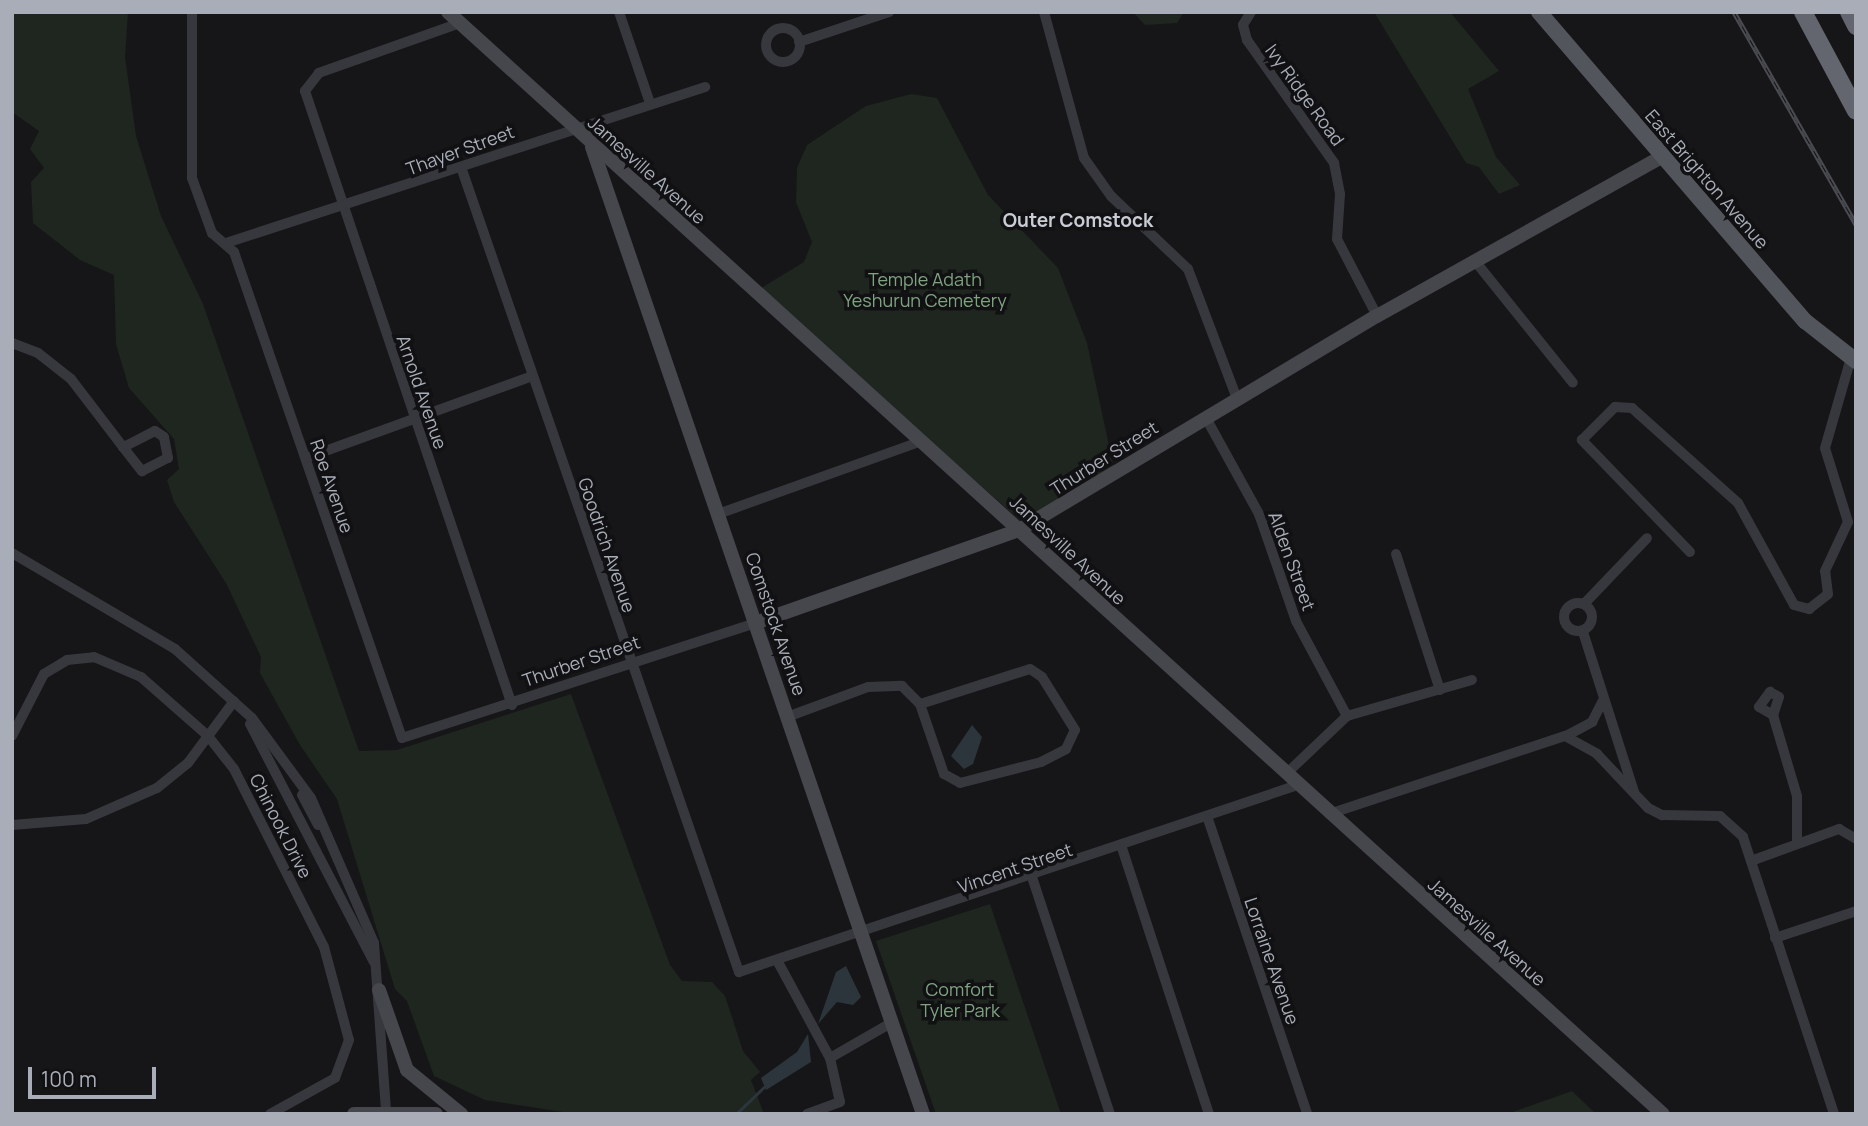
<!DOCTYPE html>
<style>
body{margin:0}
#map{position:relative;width:1868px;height:1126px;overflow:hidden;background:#161618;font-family:Manrope,sans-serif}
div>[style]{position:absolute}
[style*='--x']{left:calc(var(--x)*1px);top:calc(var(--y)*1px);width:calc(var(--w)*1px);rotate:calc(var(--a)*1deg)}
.green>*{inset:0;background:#1e261f}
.water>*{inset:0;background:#2c353c}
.stream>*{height:2.5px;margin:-1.25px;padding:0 1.25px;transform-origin:1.25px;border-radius:1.25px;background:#2c353c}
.street>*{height:10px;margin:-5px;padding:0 5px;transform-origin:5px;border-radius:5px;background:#37383d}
.street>.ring{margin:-5px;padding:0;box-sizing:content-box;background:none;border:10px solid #37383d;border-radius:50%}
.secondary>*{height:14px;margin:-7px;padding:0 7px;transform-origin:7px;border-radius:7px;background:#45474d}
.primary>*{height:16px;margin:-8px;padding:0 8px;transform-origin:8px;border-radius:8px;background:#53555c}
.highway>*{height:18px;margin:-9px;padding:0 9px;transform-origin:9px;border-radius:9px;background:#63666e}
.rail>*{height:5px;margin-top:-2.5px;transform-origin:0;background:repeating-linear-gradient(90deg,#111113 0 8px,#4a4c52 0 16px);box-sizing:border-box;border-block:2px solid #4a4c52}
span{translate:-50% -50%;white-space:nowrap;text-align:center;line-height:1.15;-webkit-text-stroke:7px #111113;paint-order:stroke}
.street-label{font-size:18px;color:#a8adb8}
.park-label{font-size:18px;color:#7fa381}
.neighbourhood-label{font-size:19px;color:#c9ccd4;font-weight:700}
.frame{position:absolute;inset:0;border:14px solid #a8adb8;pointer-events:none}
.scale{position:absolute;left:28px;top:1067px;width:128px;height:32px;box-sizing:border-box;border:4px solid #a8adb8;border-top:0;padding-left:9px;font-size:21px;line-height:24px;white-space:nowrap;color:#a8adb8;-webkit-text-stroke:5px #111113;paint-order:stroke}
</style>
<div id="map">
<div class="green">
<div style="clip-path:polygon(12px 12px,128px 12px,125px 57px,136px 136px,161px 216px,203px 304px,359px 751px,397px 750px,571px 694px,670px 965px,682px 981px,712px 982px,725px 996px,743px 1051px,760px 1072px,751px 1080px,764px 1114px,576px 1114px,485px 1100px,434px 1076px,407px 1001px,395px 989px,337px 799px,300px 745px,260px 673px,261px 657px,226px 583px,174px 502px,167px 480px,179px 469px,174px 439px,129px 388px,116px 344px,114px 275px,80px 260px,33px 223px,31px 182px,44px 168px,30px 149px,39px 131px,12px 112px)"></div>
<div style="clip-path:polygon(1133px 12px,1184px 12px,1177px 23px,1145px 25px)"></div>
<div style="clip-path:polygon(1374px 12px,1450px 12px,1499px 71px,1468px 89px,1496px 157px,1520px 185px,1499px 194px,1479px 167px,1466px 163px)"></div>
<div style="clip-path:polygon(911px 94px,937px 98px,988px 195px,1058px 268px,1087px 343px,1114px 469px,1021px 521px,758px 290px,804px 262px,812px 242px,796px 202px,797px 168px,807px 145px,866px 106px)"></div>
<div style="clip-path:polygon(990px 904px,1061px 1114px,936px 1114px,876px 941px)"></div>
<div style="clip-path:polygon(1572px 1091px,1596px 1114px,1507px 1114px)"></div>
</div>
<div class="water">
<div style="clip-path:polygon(972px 725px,982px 737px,973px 764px,964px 769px,951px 756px)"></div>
<div style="clip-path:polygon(846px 966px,861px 997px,853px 1005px,837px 1002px,818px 1024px,836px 972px)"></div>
<div style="clip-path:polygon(808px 1034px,811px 1062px,766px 1090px,761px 1078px,797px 1052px)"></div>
</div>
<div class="stream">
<div style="--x:736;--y:1114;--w:39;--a:-44"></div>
</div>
<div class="street">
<div style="--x:192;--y:12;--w:166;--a:90"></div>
<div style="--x:192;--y:178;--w:59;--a:70"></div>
<div style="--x:212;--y:233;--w:29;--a:41"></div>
<div style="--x:234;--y:252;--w:514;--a:70.93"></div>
<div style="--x:402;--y:738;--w:371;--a:-18"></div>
<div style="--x:619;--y:12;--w:96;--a:71.2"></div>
<div style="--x:1044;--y:12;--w:151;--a:74.7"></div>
<div style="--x:1084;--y:158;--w:47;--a:54.6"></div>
<div style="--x:1111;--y:196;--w:106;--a:43.5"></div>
<div style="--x:1188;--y:269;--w:139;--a:69.3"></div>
<div style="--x:1251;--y:12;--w:15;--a:122"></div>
<div style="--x:1243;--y:25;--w:16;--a:75"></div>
<div style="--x:1247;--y:40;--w:151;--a:54.7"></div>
<div style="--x:1334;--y:163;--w:32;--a:79"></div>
<div style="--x:1340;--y:194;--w:45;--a:93.8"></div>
<div style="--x:1337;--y:239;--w:87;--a:62.5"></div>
<div style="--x:460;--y:23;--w:150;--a:160.5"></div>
<div style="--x:319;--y:73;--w:23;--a:128"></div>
<div style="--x:305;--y:91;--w:648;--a:71.37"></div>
<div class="ring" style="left:766px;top:28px;width:24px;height:24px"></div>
<div style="--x:799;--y:42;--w:95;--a:-18.4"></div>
<div style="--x:461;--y:167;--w:852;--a:70.95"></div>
<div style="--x:739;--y:972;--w:589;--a:-18.5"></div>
<div style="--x:226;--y:243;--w:504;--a:-18.04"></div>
<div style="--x:1475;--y:261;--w:156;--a:51.2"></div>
<div style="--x:12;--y:343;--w:28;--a:21"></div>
<div style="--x:38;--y:353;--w:42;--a:38.2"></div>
<div style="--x:71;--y:379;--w:86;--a:52.6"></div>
<div style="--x:123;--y:447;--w:31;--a:52"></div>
<div style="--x:142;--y:471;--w:29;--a:-27"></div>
<div style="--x:168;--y:458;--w:21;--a:-101"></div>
<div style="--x:164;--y:437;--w:11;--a:-146"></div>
<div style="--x:155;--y:431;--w:36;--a:153"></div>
<div style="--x:1206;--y:418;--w:110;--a:61.1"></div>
<div style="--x:1259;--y:514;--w:113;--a:70.9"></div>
<div style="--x:1296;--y:621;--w:108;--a:61.8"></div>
<div style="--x:306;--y:458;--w:240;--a:-19.9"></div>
<div style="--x:718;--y:514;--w:214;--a:-19.7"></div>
<div style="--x:1690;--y:552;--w:156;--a:-134"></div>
<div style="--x:1582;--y:440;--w:47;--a:-45"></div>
<div style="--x:1615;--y:407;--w:17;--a:3"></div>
<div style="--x:1632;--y:408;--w:142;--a:41.9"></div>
<div style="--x:1738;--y:503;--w:116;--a:61.2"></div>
<div style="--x:1794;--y:605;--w:16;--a:15"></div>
<div style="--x:1809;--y:609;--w:24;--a:-38"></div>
<div style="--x:1828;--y:594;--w:23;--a:-97"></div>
<div style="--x:1825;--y:571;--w:54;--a:-64.9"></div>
<div style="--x:1848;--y:522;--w:77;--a:-107.3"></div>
<div style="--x:1825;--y:448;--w:94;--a:-73.9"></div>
<div style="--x:12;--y:553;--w:189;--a:30.5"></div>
<div style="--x:175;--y:649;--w:103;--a:41.9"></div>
<div style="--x:252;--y:718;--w:99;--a:53.6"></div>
<div style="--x:311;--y:798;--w:158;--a:66.5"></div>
<div style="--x:374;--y:943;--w:167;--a:85.9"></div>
<div style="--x:1396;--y:554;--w:143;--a:72.1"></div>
<div class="ring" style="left:1564px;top:603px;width:18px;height:18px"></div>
<div style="--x:1584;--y:604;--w:91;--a:-46.3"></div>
<div style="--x:1583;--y:632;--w:168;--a:72.3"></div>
<div style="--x:1773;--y:715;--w:16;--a:-150"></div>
<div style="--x:1759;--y:707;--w:19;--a:-54"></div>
<div style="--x:1770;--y:692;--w:10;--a:29"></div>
<div style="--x:1779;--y:697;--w:19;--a:108"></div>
<div style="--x:1773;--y:715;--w:84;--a:73.5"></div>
<div style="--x:1797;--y:796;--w:46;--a:90"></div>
<div style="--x:787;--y:717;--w:86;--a:-20.3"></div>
<div style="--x:868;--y:687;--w:34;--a:-2"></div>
<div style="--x:902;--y:686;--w:25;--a:45"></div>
<div style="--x:920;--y:704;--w:74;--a:71.1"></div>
<div style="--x:944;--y:774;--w:18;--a:29"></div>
<div style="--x:960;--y:783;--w:84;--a:-14.5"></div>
<div style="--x:1041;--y:762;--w:28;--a:-27"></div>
<div style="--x:1066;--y:749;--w:21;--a:-65"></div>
<div style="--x:1075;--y:730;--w:62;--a:-121.9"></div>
<div style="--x:1042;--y:677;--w:14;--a:-146"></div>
<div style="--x:1030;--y:669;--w:115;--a:162.3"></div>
<div style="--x:250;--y:724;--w:268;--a:62.5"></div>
<div style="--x:12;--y:736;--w:70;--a:-62.7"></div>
<div style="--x:44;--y:674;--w:27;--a:-31"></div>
<div style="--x:67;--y:660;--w:27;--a:-6"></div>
<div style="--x:94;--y:657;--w:51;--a:23.1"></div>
<div style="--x:141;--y:677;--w:89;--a:41.4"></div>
<div style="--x:208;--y:736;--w:42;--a:51.8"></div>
<div style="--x:234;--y:769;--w:199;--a:63.2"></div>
<div style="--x:324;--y:947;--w:96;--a:75"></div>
<div style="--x:349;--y:1040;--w:40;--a:110.2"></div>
<div style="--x:335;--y:1078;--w:74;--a:151"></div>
<div style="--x:1566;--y:736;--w:30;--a:-28"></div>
<div style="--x:1592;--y:722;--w:25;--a:-63"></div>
<div style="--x:1286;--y:774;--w:84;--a:-43.6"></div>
<div style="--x:1347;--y:716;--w:130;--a:-16.1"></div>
<div style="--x:302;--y:795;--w:34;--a:62"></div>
<div style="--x:1329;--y:814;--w:249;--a:-18.3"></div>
<div style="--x:1565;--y:736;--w:37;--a:29"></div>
<div style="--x:1597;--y:754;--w:74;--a:46.6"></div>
<div style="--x:1648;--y:808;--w:16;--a:27"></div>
<div style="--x:1662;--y:815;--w:58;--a:1"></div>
<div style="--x:1720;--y:816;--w:31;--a:42"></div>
<div style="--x:1743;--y:837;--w:292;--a:71.8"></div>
<div style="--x:1208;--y:819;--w:311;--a:71.4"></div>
<div style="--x:12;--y:825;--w:74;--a:-4.6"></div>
<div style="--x:86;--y:819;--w:77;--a:-23.6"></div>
<div style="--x:157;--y:788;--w:40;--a:-39"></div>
<div style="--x:188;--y:763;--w:77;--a:-53.4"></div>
<div style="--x:1122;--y:848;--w:280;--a:71.9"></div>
<div style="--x:1751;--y:861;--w:94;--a:-20"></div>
<div style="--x:1839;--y:829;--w:20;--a:30"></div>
<div style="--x:1032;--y:877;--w:250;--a:71.8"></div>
<div style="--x:1775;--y:938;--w:85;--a:-18.4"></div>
<div style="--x:778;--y:962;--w:109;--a:61.6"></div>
<div style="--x:830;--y:1058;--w:45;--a:77.2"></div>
<div style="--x:840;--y:1102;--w:35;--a:160"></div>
<div style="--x:830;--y:1058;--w:70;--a:-29.8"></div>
</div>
<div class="secondary">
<div style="--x:448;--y:12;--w:1640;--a:42.21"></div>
<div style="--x:592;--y:147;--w:1022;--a:71.1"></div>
<div style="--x:755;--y:623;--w:280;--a:-19.4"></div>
<div style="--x:1019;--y:530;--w:417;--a:-30.9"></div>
<div style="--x:1377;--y:316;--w:326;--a:-29.2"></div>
<div style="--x:379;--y:990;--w:85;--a:70.7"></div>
<div style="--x:407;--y:1070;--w:70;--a:39.2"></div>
<div style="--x:354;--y:1114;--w:82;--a:0"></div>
</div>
<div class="primary">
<div style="--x:1539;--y:12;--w:408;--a:49.3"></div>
<div style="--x:1805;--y:321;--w:65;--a:38.1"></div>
</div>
<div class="highway">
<div style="--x:1803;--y:12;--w:112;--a:61.8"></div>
<div style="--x:1849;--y:12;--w:16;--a:63"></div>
</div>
<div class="rail">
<div style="--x:1734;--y:12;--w:245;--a:60.1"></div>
</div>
<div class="street-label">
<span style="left:1305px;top:95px;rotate:54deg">Ivy Ridge Road</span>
<span style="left:460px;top:150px;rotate:-20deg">Thayer Street</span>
<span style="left:647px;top:170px;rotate:42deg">Jamesville Avenue</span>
<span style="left:1707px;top:179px;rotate:49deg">East Brighton Avenue</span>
<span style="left:422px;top:392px;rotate:71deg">Arnold Avenue</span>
<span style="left:1104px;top:458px;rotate:-32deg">Thurber Street</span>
<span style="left:332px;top:486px;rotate:71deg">Roe Avenue</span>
<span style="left:607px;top:545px;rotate:71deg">Goodrich Avenue</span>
<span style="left:1068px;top:550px;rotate:43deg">Jamesville Avenue</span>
<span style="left:1292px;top:561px;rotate:70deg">Alden Street</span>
<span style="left:776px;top:624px;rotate:71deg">Comstock Avenue</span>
<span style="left:581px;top:661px;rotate:-19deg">Thurber Street</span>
<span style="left:281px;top:826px;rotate:63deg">Chinook Drive</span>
<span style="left:1015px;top:868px;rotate:-19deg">Vincent Street</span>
<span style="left:1487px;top:932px;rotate:42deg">Jamesville Avenue</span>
<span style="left:1272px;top:961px;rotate:71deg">Lorraine Avenue</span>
</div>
<div class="park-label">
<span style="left:925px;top:290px">Temple Adath<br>Yeshurun Cemetery</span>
<span style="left:960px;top:1000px">Comfort<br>Tyler Park</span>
</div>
<div class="neighbourhood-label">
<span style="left:1078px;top:221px">Outer Comstock</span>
</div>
<div class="frame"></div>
<div class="scale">100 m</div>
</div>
